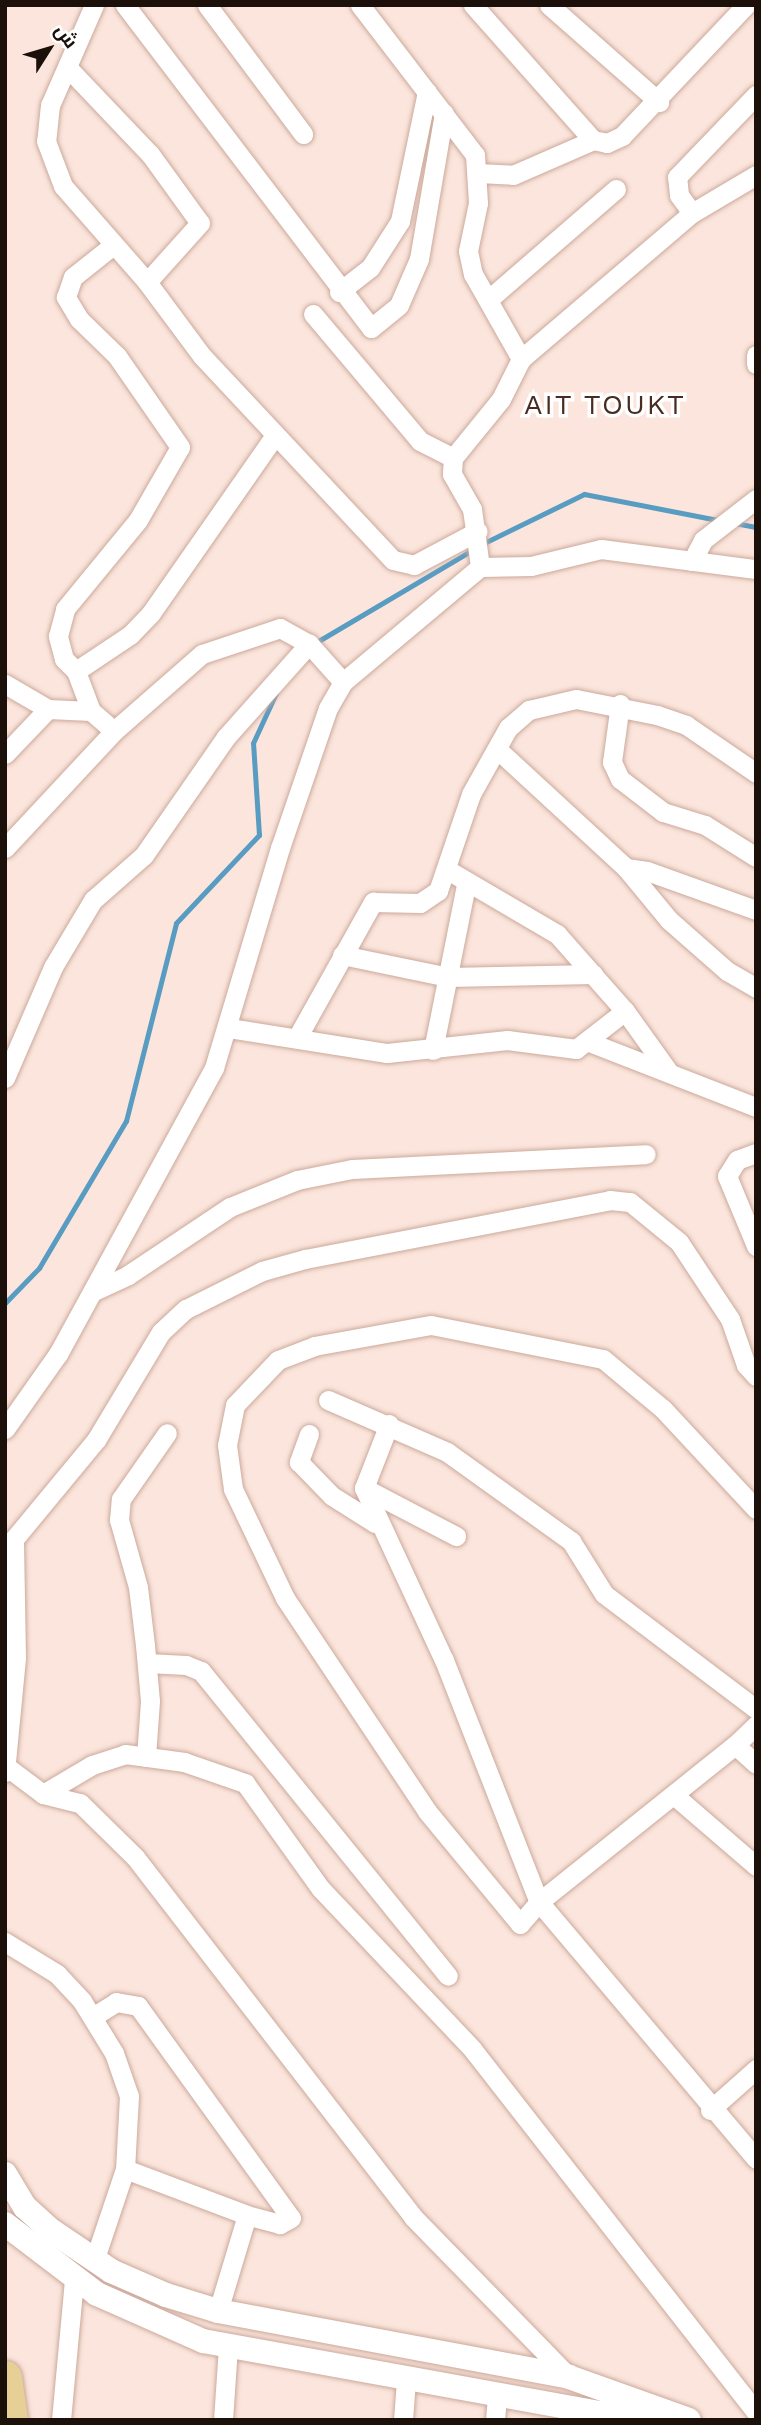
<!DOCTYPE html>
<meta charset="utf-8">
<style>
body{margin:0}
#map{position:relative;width:761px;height:2425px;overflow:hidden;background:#fbe5dc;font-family:"Work Sans",Cairo,sans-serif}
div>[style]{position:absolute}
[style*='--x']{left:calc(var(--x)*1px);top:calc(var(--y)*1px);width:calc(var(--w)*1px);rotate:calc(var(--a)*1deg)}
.stream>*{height:5px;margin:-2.5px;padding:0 2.5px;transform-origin:2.5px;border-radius:2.5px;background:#589cc2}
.roads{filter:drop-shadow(0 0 2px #cca99b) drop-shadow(0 0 2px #cca99b)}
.minor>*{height:19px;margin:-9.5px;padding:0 9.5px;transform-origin:9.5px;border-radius:9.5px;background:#fff}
.tertiary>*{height:24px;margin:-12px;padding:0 12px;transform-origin:12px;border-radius:12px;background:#fff}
.trunk>*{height:33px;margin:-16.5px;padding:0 16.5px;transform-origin:16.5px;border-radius:16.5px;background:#e6d096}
span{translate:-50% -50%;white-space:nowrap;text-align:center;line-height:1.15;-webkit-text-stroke:7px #fff;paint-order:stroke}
.quarter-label{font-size:28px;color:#482c21;letter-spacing:2px}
.frame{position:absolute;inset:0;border:7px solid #1c100b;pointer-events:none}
.north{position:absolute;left:14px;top:14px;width:70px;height:70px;-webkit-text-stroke:5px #fff;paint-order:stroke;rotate:53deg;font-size:19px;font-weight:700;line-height:28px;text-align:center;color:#1c100b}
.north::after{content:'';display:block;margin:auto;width:24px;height:32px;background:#1c100b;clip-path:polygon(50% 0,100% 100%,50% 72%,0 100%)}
</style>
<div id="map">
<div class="stream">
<div style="--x:735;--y:523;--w:21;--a:11"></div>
<div style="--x:480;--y:545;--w:116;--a:-26.1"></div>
<div style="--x:584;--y:494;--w:136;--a:11"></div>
<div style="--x:315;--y:643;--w:182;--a:-30.6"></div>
<div style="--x:5;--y:1303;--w:49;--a:-45.8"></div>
<div style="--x:39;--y:1268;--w:171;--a:-59.4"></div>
<div style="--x:126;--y:1121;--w:204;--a:-75.8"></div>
<div style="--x:176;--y:923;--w:121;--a:-46.7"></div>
<div style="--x:259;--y:835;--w:92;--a:-93.7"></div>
<div style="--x:253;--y:743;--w:55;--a:-65.3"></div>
</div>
<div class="roads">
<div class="minor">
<div style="--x:94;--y:5;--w:109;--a:113.7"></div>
<div style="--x:50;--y:105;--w:36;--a:96"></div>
<div style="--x:46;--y:141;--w:48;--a:69.3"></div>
<div style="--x:63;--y:186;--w:128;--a:48.8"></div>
<div style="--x:147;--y:282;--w:92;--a:53.4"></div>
<div style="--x:202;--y:356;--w:279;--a:46.9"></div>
<div style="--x:393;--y:560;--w:22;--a:13"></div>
<div style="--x:414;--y:565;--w:72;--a:-28"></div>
<div style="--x:125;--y:5;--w:406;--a:52.7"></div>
<div style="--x:371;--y:328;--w:36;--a:-39"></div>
<div style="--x:399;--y:305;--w:50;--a:-66.5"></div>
<div style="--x:419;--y:259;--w:148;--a:-80.3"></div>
<div style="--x:207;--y:5;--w:161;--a:53.3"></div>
<div style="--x:360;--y:5;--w:189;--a:52.5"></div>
<div style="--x:475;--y:155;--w:48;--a:86.4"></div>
<div style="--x:478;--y:203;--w:49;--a:101.8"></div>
<div style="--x:468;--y:251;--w:24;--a:78"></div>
<div style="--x:473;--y:274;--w:98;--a:60.5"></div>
<div style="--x:521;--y:359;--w:45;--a:116.6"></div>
<div style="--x:501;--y:399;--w:76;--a:129.1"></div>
<div style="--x:453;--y:458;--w:16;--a:94"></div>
<div style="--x:452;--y:474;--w:40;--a:60.3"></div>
<div style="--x:472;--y:509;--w:59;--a:82.1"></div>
<div style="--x:473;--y:5;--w:181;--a:48.4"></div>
<div style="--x:549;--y:5;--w:147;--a:41.4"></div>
<div style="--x:68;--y:68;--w:119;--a:46.4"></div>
<div style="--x:150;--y:154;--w:85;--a:54.1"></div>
<div style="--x:200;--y:223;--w:79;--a:131.9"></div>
<div style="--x:478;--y:173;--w:35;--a:3"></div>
<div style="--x:513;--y:175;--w:87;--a:-23.6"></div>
<div style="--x:593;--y:140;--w:14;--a:12"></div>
<div style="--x:607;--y:143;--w:17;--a:-25"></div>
<div style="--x:622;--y:136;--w:180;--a:-46.6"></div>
<div style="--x:692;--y:213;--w:22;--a:-126"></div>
<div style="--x:679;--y:195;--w:18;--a:-96"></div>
<div style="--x:677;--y:177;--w:114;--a:-46.1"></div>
<div style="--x:339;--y:292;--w:39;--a:-38"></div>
<div style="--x:370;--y:268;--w:56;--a:-57.4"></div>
<div style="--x:400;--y:221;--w:132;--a:-78.2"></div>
<div style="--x:489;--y:299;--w:168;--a:-40.9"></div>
<div style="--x:313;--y:314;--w:166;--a:49.9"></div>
<div style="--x:420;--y:441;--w:37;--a:27"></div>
<div style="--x:756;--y:355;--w:9;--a:90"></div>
<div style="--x:521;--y:359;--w:225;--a:-40.5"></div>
<div style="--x:692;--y:213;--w:74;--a:-30.7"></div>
<div style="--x:692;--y:561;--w:24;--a:-62"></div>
<div style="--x:703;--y:540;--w:67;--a:-37.7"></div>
<div style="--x:76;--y:671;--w:17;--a:-135"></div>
<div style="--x:64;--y:659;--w:24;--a:-105"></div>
<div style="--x:58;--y:636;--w:28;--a:-75"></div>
<div style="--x:65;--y:609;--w:115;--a:-50.6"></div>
<div style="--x:138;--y:520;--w:84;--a:-60.1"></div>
<div style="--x:180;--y:447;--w:111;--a:-124.7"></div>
<div style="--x:117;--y:356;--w:53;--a:-135.8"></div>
<div style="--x:79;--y:319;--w:26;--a:-121"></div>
<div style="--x:66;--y:297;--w:21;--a:-71"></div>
<div style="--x:73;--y:277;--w:50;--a:-38.5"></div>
<div style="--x:5;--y:684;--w:50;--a:30.2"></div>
<div style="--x:48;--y:709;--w:43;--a:2.7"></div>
<div style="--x:91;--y:711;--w:30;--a:41"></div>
<div style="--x:620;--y:704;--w:59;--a:97.9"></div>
<div style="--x:612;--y:762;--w:19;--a:65"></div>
<div style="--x:620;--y:779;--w:54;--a:37.5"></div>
<div style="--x:663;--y:812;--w:44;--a:17.2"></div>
<div style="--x:705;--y:825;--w:60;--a:32.1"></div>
<div style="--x:91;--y:711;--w:43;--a:-110.6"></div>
<div style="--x:76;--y:671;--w:65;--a:-33.7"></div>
<div style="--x:130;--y:635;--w:30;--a:-46"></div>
<div style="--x:151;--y:613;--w:217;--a:-55.1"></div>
<div style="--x:497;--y:749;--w:176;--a:42.7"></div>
<div style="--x:626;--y:868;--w:21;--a:8"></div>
<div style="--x:647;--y:871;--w:116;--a:19.7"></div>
<div style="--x:5;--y:754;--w:62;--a:-46.3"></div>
<div style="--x:5;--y:848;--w:160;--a:-47"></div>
<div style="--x:114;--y:731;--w:117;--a:-41.2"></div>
<div style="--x:202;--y:654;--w:82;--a:-18.4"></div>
<div style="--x:280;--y:628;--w:33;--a:29"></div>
<div style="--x:309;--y:644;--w:51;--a:48.2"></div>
<div style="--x:626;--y:868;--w:67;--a:50.4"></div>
<div style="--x:669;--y:920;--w:77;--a:41.3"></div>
<div style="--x:727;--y:971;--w:34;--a:30"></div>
<div style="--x:446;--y:869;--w:129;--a:30.4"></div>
<div style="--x:557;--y:934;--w:103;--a:48.6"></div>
<div style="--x:625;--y:1011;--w:74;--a:54.4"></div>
<div style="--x:342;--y:955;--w:108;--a:11.7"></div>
<div style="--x:448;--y:977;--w:145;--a:-1.2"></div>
<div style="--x:229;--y:1028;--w:160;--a:9"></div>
<div style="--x:387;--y:1053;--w:121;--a:-6.2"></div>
<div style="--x:507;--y:1040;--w:70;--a:7.4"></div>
<div style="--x:576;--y:1049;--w:62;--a:-37.8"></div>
<div style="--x:298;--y:1036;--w:154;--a:-60.8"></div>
<div style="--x:373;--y:902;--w:47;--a:1.2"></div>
<div style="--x:420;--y:903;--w:22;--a:-34"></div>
<div style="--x:438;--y:891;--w:102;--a:-71.2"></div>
<div style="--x:471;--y:794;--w:76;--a:-60.7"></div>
<div style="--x:508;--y:728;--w:28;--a:-41"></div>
<div style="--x:529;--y:710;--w:48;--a:-13.2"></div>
<div style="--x:576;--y:699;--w:83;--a:11.2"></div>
<div style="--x:657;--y:715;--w:31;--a:19"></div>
<div style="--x:686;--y:725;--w:85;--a:34.4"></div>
<div style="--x:589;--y:1042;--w:179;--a:21.3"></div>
<div style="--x:433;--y:1050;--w:168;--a:-78.7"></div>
<div style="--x:5;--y:1078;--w:121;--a:-66.6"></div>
<div style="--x:53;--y:967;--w:78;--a:-59.2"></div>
<div style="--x:93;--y:900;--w:68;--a:-41.4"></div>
<div style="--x:144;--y:855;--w:144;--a:-55.2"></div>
<div style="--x:226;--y:737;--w:125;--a:-48.3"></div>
<div style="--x:756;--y:1153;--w:20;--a:160"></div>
<div style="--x:737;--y:1160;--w:19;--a:122"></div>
<div style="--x:727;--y:1176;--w:76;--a:67.5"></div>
<div style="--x:92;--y:1292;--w:40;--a:-25"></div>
<div style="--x:128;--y:1275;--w:123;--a:-33.7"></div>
<div style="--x:230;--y:1207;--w:72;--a:-21.9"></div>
<div style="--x:297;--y:1180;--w:56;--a:-11.3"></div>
<div style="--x:352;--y:1169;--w:294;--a:-2.9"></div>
<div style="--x:328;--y:1400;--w:130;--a:23.6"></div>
<div style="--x:447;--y:1452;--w:153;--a:35.7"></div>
<div style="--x:571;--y:1541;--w:62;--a:58.1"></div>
<div style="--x:604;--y:1594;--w:191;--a:37.1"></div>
<div style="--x:389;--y:1424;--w:69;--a:111.3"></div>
<div style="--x:364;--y:1488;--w:190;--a:65.1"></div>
<div style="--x:444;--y:1660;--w:260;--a:68.6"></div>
<div style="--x:539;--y:1902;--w:336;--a:49.8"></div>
<div style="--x:5;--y:1429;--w:92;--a:-54.8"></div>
<div style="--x:58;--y:1354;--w:326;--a:-61.4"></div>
<div style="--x:214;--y:1068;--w:230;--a:-73.3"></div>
<div style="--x:280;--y:848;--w:148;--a:-71.1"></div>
<div style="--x:328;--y:708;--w:30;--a:-60"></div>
<div style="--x:343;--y:682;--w:179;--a:-40"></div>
<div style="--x:480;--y:567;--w:51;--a:-1.1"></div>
<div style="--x:531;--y:566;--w:72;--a:-13.7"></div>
<div style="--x:601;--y:549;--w:156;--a:7.4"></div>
<div style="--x:309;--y:1434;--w:30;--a:110"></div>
<div style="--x:299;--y:1462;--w:47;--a:45.9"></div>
<div style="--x:332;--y:1496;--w:51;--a:32.1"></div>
<div style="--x:364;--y:1488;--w:104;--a:27.6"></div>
<div style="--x:147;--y:1663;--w:39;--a:3"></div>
<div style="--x:186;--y:1665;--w:16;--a:22"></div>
<div style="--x:201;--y:1671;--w:392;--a:51"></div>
<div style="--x:756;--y:1725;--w:29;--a:136"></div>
<div style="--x:735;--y:1745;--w:28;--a:42"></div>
<div style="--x:735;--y:1745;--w:251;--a:141.3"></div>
<div style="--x:539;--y:1902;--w:29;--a:131"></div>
<div style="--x:520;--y:1924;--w:146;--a:-129.5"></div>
<div style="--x:427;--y:1811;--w:256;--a:-123.7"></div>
<div style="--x:285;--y:1598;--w:121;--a:-115.5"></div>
<div style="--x:233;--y:1489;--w:44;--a:-97.8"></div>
<div style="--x:227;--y:1445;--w:41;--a:-78.7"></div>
<div style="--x:235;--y:1405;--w:62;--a:-46.3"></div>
<div style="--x:278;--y:1360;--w:39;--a:-21"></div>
<div style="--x:314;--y:1346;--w:119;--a:-10.2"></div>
<div style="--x:431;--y:1325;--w:175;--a:11.2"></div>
<div style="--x:603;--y:1359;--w:78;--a:39.8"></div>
<div style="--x:663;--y:1409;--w:137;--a:47.1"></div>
<div style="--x:146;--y:1757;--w:56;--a:-85.9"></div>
<div style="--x:150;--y:1701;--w:56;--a:-95.1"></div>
<div style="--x:145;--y:1645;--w:58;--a:-96.9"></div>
<div style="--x:138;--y:1587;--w:70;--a:-105.8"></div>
<div style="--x:119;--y:1520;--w:21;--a:-85"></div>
<div style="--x:121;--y:1499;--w:80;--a:-55.1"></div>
<div style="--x:7;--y:1767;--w:45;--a:36.9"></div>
<div style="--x:43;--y:1794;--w:38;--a:14"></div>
<div style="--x:80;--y:1803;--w:77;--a:44.5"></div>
<div style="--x:135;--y:1857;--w:455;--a:52.3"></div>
<div style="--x:413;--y:2217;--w:223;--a:45.7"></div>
<div style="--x:5;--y:1772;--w:116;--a:-84.5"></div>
<div style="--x:16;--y:1657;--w:118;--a:-91"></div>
<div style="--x:14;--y:1539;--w:129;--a:-50.4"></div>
<div style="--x:96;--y:1440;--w:126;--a:-59"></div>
<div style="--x:161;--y:1332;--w:34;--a:-43"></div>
<div style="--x:186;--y:1309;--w:85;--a:-26.6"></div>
<div style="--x:262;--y:1271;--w:45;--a:-15.6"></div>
<div style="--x:305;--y:1259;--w:311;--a:-10.9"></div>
<div style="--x:610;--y:1200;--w:20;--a:6"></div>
<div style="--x:630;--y:1202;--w:63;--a:39.2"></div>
<div style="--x:679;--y:1242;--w:92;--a:56.5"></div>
<div style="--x:730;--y:1319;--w:49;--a:70.8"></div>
<div style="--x:746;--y:1365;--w:15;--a:48"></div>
<div style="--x:43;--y:1794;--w:57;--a:-30.6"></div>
<div style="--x:92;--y:1765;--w:35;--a:-18"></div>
<div style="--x:125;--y:1754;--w:60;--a:7.7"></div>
<div style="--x:184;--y:1762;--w:65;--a:19"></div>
<div style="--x:245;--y:1783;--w:130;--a:54.4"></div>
<div style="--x:321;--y:1889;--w:221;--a:46.6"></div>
<div style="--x:473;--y:2050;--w:459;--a:52"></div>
<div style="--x:675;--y:1796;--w:107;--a:40.8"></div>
<div style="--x:5;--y:1942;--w:61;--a:31.6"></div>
<div style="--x:57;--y:1974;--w:37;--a:47"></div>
<div style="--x:82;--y:2001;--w:61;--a:58.4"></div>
<div style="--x:114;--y:2053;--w:46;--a:70.8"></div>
<div style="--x:129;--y:2096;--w:73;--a:93.1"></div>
<div style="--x:125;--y:2169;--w:97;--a:108.6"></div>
<div style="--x:94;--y:2016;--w:26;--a:-32"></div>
<div style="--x:116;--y:2002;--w:22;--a:10"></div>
<div style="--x:138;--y:2006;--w:261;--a:54.2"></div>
<div style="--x:291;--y:2218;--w:13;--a:151"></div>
<div style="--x:280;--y:2224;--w:34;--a:-165"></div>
<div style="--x:247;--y:2215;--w:130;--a:-159.3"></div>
<div style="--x:710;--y:2110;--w:62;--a:-41.7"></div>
<div style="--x:218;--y:2311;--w:100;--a:-73.2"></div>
<div style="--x:61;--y:2420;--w:142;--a:-84.7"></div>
<div style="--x:223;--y:2420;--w:73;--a:-86.1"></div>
<div style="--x:403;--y:2420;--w:40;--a:-85.7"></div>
<div style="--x:495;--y:2420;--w:25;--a:-85"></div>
</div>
<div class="tertiary">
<div style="--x:5;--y:2174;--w:39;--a:59"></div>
<div style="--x:25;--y:2207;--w:36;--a:42"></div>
<div style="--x:52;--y:2231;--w:71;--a:34.1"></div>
<div style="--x:111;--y:2271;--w:60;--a:23.6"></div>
<div style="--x:166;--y:2295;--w:54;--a:17.1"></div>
<div style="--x:218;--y:2311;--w:357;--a:10.6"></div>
<div style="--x:569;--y:2377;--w:127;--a:19.7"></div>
<div style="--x:5;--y:2224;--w:116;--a:37.3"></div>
<div style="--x:97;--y:2294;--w:116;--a:23.9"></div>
<div style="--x:203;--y:2341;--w:403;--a:10.3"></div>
<div style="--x:600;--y:2413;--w:57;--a:-1"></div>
</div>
<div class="trunk">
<div style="--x:5;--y:2377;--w:43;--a:82.1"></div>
</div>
</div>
<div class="quarter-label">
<span style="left:605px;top:405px">AIT TOUKT</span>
</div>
<div class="frame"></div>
<div class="north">ش</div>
</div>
